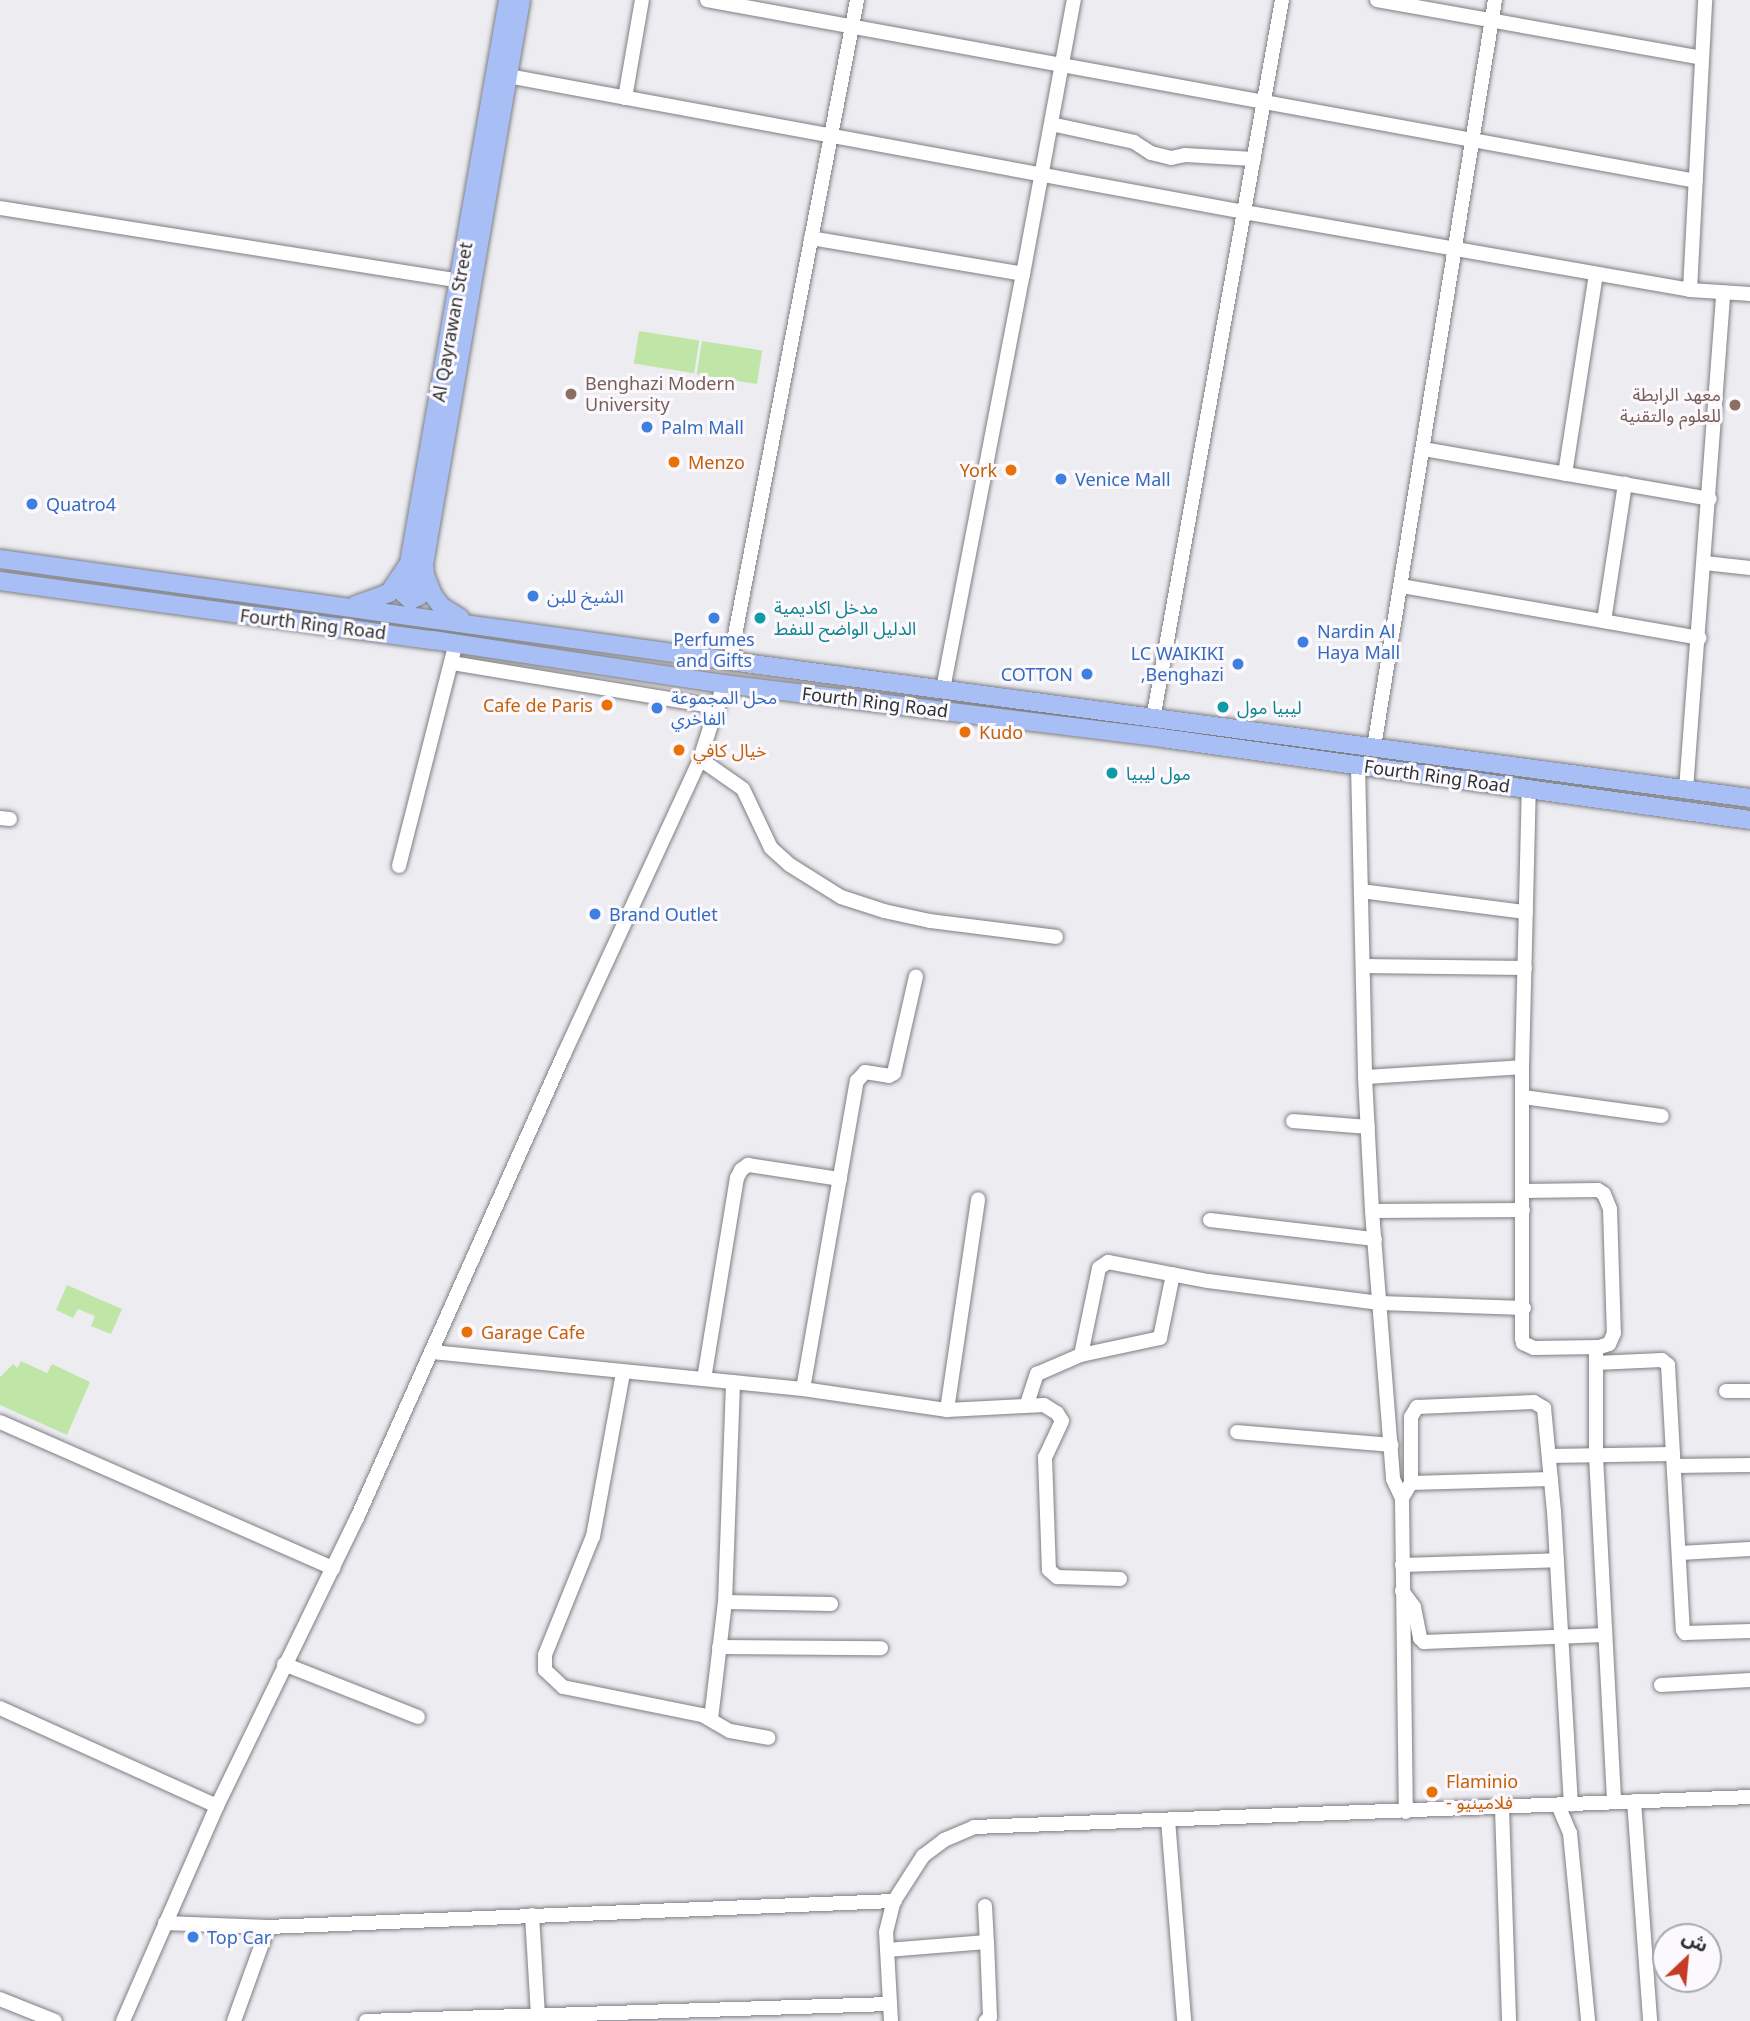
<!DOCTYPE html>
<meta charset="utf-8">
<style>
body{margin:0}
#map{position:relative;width:1750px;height:2021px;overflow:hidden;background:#edecf1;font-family:"Noto Sans","Noto Sans Arabic",sans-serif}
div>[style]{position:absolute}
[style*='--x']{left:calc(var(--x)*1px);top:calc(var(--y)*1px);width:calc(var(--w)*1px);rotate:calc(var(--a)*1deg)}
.green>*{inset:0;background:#c0e6a7;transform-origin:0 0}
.roads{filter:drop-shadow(0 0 2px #7f7e82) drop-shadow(0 0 2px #7f7e82)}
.minor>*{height:14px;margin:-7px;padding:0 7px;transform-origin:7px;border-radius:7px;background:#fff}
.major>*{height:18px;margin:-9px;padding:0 9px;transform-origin:9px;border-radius:9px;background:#a8bff6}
.dots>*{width:19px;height:19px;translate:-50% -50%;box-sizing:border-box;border:4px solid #fbf9fe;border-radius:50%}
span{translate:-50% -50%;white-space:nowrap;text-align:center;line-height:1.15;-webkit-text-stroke:6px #fbf9fe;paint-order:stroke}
.street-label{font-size:18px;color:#303031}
.education-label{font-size:18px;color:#785e54}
.left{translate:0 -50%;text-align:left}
.right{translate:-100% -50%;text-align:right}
.shop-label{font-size:18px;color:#366cbe}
.food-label{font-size:18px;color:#c56008}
.culture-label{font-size:18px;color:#0d838f}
.north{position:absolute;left:1652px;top:1923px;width:70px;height:70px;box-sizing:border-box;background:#fbf9fe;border:2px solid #aaa9ac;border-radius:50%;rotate:26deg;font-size:19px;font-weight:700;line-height:28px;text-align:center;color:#303031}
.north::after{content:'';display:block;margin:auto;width:24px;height:32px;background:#c63b23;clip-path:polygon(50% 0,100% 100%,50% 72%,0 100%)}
</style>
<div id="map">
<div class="green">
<div style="left:639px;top:331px;width:61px;height:33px;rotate:9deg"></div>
<div style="left:702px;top:341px;width:61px;height:34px;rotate:9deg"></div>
<div style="clip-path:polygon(67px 1285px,122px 1309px,111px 1334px,91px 1326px,95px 1316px,78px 1309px,73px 1318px,56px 1310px)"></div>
<div style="clip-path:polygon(21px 1361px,47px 1373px,52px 1364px,90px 1382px,67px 1435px,0 1405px,0 1377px,13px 1364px,17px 1368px)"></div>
</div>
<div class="roads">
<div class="minor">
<div style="--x:707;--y:0;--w:1005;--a:10.37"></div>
<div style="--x:1377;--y:0;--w:330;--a:10.1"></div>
<div style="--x:508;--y:76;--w:748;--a:10.47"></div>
<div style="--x:1244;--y:212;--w:453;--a:9.9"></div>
<div style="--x:1690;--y:290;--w:60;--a:3.8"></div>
<div style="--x:625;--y:98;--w:99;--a:-80.2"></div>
<div style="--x:1051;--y:124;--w:85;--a:12.2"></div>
<div style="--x:1134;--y:142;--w:20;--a:33"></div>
<div style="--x:1151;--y:153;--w:21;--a:14"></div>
<div style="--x:1171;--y:158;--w:14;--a:-12"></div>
<div style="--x:1185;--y:155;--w:69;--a:3.3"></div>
<div style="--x:0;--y:208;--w:475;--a:9"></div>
<div style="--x:811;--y:238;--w:215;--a:9.6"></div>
<div style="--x:1023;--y:274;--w:279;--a:-79.5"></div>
<div style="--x:1690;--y:290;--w:290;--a:-87"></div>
<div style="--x:1424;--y:449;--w:290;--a:9.9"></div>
<div style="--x:1565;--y:474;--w:202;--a:-81.2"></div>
<div style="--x:1705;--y:563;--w:45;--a:6.3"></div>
<div style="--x:1402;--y:586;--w:302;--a:9.9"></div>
<div style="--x:1604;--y:621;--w:139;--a:-81.3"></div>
<div style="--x:730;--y:661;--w:673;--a:-79.12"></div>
<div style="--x:452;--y:663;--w:270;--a:9.4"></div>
<div style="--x:943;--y:689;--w:423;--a:-79.1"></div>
<div style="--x:1153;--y:719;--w:730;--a:-79.83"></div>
<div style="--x:1374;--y:747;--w:757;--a:-80.8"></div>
<div style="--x:700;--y:759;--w:52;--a:34.9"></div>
<div style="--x:743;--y:789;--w:65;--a:64.6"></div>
<div style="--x:771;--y:848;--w:25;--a:42"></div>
<div style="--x:790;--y:865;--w:60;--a:32.1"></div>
<div style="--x:841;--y:897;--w:45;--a:18"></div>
<div style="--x:884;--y:911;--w:47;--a:12.3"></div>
<div style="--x:930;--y:921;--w:127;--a:7.2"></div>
<div style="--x:1358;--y:765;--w:312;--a:88.7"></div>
<div style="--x:1365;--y:1077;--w:134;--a:87"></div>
<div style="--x:1372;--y:1211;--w:269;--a:85.5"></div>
<div style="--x:1393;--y:1479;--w:21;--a:65"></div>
<div style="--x:1402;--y:1498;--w:314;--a:89.3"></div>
<div style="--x:1686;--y:789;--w:498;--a:-85.7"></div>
<div style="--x:0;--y:818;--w:10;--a:6"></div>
<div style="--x:399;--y:866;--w:230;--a:-75.7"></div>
<div style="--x:1361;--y:891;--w:166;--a:7.3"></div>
<div style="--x:1363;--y:966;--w:162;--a:0.7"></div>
<div style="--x:1365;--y:1077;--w:157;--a:-3.6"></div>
<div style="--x:1523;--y:1097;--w:140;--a:7.8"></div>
<div style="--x:1293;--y:1121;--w:75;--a:4.6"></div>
<div style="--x:1523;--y:1191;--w:75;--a:-0.8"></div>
<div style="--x:1598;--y:1190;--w:7;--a:34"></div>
<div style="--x:1604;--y:1194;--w:16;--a:68"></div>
<div style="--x:1610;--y:1209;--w:124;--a:88.2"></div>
<div style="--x:1614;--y:1333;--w:12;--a:114"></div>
<div style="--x:1609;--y:1344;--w:9;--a:162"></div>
<div style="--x:1600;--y:1347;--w:66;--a:179.1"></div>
<div style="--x:1534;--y:1348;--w:12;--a:-156"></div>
<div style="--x:1523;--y:1343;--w:5;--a:-101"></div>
<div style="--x:1522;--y:1338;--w:271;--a:-90"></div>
<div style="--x:1522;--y:1067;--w:278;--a:-88.6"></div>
<div style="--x:1372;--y:1211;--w:151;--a:-0.4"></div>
<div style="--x:1210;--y:1220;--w:166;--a:6.6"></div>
<div style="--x:1596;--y:1347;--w:109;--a:90"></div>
<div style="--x:1596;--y:1456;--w:346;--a:87"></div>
<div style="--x:432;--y:1352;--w:373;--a:5.7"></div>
<div style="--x:803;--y:1389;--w:146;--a:8.3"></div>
<div style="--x:947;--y:1410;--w:97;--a:-3"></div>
<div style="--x:1044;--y:1405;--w:15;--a:32"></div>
<div style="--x:1057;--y:1413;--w:9;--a:58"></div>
<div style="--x:1062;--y:1421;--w:40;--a:115"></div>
<div style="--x:1045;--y:1457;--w:113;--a:88"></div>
<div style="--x:1049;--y:1570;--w:11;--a:41"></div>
<div style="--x:1057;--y:1577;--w:63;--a:1.8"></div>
<div style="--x:1081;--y:1355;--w:81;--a:-12.1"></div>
<div style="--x:1160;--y:1338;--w:65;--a:-78.5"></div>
<div style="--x:1596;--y:1363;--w:66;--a:-2.6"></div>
<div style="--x:1662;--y:1360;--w:8;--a:40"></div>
<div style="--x:1668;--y:1365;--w:265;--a:86.8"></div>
<div style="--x:1683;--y:1630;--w:4;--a:56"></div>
<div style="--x:1685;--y:1633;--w:65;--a:-1.8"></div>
<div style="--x:623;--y:1373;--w:166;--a:100.4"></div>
<div style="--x:593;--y:1536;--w:128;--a:112"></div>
<div style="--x:545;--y:1655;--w:15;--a:90"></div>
<div style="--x:545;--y:1670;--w:25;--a:43"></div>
<div style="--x:563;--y:1687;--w:142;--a:11.4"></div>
<div style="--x:702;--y:1715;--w:32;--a:30"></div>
<div style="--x:730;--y:1731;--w:39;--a:10"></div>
<div style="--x:704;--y:1379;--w:204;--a:-80.7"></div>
<div style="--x:737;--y:1178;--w:9;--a:-63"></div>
<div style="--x:741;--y:1170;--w:9;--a:-36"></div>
<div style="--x:748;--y:1165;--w:93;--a:8.7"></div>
<div style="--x:803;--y:1389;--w:313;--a:-80.1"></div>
<div style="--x:857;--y:1081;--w:12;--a:-48"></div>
<div style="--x:865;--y:1072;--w:24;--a:9"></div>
<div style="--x:889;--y:1076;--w:6;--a:-31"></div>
<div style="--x:894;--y:1073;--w:99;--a:-77.2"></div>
<div style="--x:1726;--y:1391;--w:24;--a:0"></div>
<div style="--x:1027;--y:1404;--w:32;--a:-72"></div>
<div style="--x:1037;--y:1374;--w:48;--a:-23.4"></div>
<div style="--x:1081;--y:1355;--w:89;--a:-78.3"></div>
<div style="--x:1099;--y:1268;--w:11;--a:-34"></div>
<div style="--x:1108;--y:1262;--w:102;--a:10.8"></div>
<div style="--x:1208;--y:1281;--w:173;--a:7.3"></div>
<div style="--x:1380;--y:1303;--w:144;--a:2"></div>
<div style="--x:947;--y:1410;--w:213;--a:-81.6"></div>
<div style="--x:0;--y:1422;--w:364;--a:23.7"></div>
<div style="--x:1237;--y:1432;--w:155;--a:4.8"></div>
<div style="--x:1549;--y:1456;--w:124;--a:-0.9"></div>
<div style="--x:1674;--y:1466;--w:76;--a:-0.8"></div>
<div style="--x:1411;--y:1483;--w:140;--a:-1.6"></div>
<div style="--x:1402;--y:1498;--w:17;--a:-59"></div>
<div style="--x:1411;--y:1483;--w:66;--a:-90"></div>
<div style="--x:1411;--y:1417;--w:12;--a:-59"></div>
<div style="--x:1417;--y:1407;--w:117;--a:-2.4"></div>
<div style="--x:1534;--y:1402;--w:12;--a:31"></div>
<div style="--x:1544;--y:1408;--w:103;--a:84.5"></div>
<div style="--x:1554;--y:1511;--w:294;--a:86.7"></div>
<div style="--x:1680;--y:1553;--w:70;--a:-3.3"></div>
<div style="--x:1402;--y:1565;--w:155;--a:-1.8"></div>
<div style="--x:1402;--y:1591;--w:20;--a:53"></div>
<div style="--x:1414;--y:1607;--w:32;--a:79"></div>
<div style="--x:1420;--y:1638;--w:6;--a:45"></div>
<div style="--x:1424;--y:1642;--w:181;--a:-2.2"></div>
<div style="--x:725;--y:1602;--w:106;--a:1.1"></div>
<div style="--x:719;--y:1647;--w:162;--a:0.4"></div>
<div style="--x:284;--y:1664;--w:144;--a:21.6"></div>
<div style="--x:1661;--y:1685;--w:89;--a:-3.2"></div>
<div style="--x:0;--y:1708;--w:238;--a:24.3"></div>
<div style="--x:711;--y:1719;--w:118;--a:-83.2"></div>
<div style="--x:725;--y:1602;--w:220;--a:-87.9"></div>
<div style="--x:1634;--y:1801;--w:221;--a:85.8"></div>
<div style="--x:1558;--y:1805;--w:30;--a:67"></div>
<div style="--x:1570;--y:1833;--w:189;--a:84.5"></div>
<div style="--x:1502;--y:1808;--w:213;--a:88.1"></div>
<div style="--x:1168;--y:1820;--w:202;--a:85.4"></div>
<div style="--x:985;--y:1906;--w:36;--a:87"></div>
<div style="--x:532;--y:1915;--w:101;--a:86.6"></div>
<div style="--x:165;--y:1923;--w:103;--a:2.2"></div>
<div style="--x:887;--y:1950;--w:100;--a:-4.6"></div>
<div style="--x:987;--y:1942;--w:75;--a:87.7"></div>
<div style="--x:990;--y:2017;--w:6;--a:135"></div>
<div style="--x:0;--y:1999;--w:59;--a:21.8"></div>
<div style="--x:123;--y:2021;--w:235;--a:-66.4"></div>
<div style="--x:217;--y:1806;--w:320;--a:-64.1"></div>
<div style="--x:357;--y:1518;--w:508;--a:-65.96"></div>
<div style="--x:564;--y:1054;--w:325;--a:-65.2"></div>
<div style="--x:700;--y:759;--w:79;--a:-72.3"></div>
<div style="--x:234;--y:2021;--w:100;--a:-70.1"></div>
<div style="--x:268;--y:1927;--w:627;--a:-2.38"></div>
<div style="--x:366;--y:2021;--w:524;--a:-1.86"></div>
<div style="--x:891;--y:2021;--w:89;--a:-93.2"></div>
<div style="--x:886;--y:1932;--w:32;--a:-76"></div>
<div style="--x:894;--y:1901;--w:54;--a:-57.2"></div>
<div style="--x:923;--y:1856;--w:26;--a:-37"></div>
<div style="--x:944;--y:1840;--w:33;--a:-23"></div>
<div style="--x:974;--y:1827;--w:777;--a:-2.21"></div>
</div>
<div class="major">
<div style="--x:0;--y:559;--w:737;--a:7.95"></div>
<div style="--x:730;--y:661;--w:1029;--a:7.65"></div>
<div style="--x:408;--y:573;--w:21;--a:101"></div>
<div style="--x:404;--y:594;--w:9;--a:41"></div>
<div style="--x:411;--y:600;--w:9;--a:-27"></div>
<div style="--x:419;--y:596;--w:23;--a:-80"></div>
<div style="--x:0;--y:581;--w:437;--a:7.8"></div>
<div style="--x:433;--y:640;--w:294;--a:8.6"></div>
<div style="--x:724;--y:684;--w:441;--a:7"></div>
<div style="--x:1162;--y:738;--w:594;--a:7.94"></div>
<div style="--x:356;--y:605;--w:35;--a:-20"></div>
<div style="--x:389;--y:593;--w:36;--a:-56"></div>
<div style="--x:409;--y:563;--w:572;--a:-80.03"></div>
<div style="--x:460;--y:618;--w:22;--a:-148"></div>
<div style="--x:441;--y:606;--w:14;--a:-126"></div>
<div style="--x:433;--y:595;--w:22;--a:-112"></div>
<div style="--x:425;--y:575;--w:11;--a:-95"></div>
<div style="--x:424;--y:564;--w:572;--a:-80.24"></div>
</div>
</div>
<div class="dots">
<div style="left:571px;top:394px;background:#8d6e63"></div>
<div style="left:1735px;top:405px;background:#8d6e63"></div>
<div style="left:647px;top:427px;background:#3f7fe0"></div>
<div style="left:674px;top:462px;background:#e8710a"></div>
<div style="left:1011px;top:470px;background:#e8710a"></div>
<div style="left:1061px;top:479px;background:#3f7fe0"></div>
<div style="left:32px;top:504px;background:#3f7fe0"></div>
<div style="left:533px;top:596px;background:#3f7fe0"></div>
<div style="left:714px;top:618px;background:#3f7fe0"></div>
<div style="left:760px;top:618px;background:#0f9aa8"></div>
<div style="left:1303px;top:642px;background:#3f7fe0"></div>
<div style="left:1238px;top:664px;background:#3f7fe0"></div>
<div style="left:1087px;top:674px;background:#3f7fe0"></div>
<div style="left:607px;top:705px;background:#e8710a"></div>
<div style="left:1223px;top:707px;background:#0f9aa8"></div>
<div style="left:657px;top:708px;background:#3f7fe0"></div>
<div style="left:965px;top:732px;background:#e8710a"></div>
<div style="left:679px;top:750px;background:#e8710a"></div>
<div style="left:1112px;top:773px;background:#0f9aa8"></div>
<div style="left:595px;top:914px;background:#3f7fe0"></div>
<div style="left:467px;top:1332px;background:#e8710a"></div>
<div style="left:1432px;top:1792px;background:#e8710a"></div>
<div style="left:193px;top:1937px;background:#3f7fe0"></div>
</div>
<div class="street-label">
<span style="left:452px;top:322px;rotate:-80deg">Al Qayrawan Street</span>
<span style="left:313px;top:624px;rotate:7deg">Fourth Ring Road</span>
<span style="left:875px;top:702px;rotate:7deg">Fourth Ring Road</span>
<span style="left:1437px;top:776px;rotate:8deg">Fourth Ring Road</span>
</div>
<div class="education-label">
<span class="left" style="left:585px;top:394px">Benghazi Modern<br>University</span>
<span class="right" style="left:1721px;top:405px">معهد الرابطة<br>للعلوم والتقنية</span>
</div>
<div class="shop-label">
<span class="left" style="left:661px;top:427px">Palm Mall</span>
<span class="left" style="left:1075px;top:479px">Venice Mall</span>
<span class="left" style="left:46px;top:504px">Quatro4</span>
<span class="left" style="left:547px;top:596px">الشيخ للبن</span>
<span class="left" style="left:1317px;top:642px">Nardin Al<br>Haya Mall</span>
<span style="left:714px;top:650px">Perfumes<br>and Gifts</span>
<span class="right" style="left:1224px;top:664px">LC WAIKIKI<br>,Benghazi</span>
<span class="right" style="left:1073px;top:674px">COTTON</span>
<span class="left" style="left:671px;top:708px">محل المجموعة<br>الفاخري</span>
<span class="left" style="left:609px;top:914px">Brand Outlet</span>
<span class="left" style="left:207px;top:1937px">Top Car</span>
</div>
<div class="food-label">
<span class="left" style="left:688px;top:462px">Menzo</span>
<span class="right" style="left:997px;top:470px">York</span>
<span class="right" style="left:593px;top:705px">Cafe de Paris</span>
<span class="left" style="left:979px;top:732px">Kudo</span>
<span class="left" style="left:693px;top:750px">خيال كافي</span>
<span class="left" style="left:481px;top:1332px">Garage Cafe</span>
<span class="left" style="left:1446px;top:1792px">Flaminio<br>- فلامينيو</span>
</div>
<div class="culture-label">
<span class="left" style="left:774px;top:618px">مدخل اكاديمية<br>الدليل الواضح للنفط</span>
<span class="left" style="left:1237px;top:707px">ليبيا مول</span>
<span class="left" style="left:1126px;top:773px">مول ليبيا</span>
</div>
<div class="north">ش</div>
</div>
